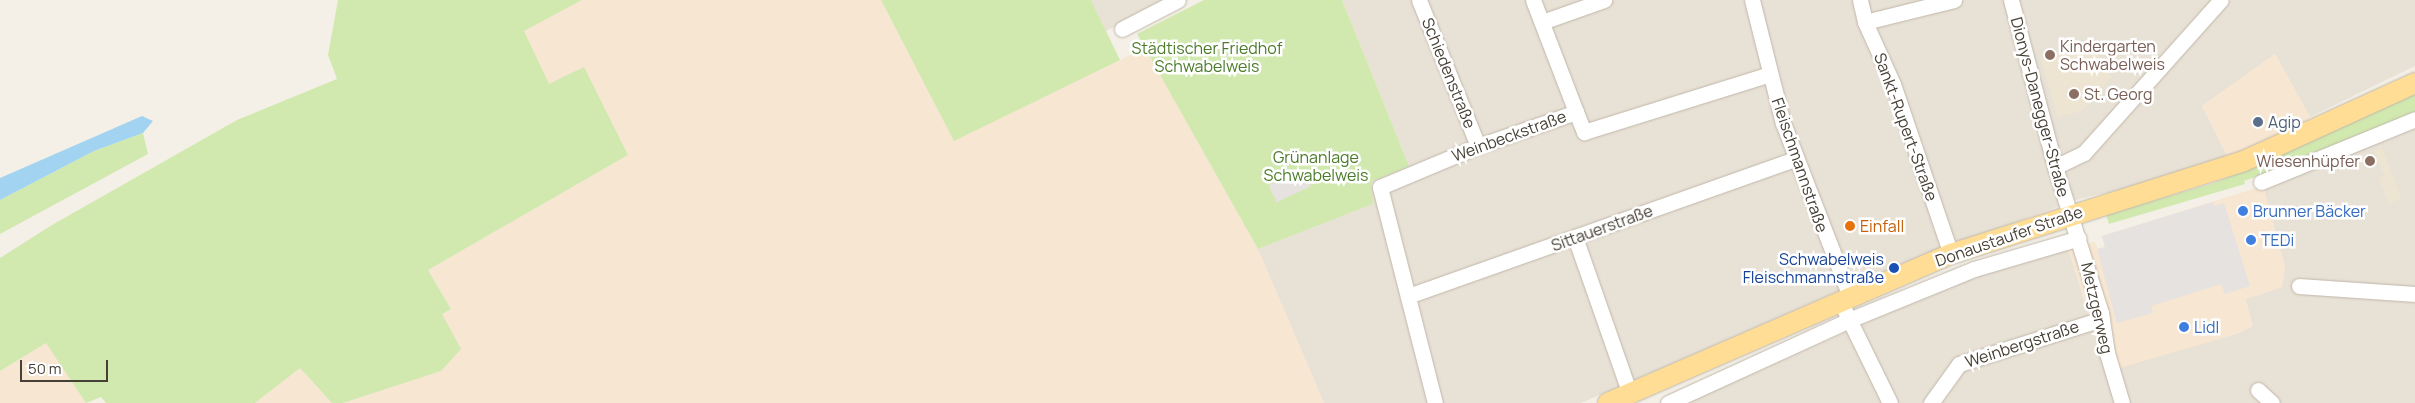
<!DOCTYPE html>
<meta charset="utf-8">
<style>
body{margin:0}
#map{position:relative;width:2415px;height:403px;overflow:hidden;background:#f4f0e7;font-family:Manrope,sans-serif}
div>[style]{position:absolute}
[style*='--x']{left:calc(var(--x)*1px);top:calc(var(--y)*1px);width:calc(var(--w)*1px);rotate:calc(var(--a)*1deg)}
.residential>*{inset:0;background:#e8e1d5}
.commercial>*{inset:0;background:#f6e6d2}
.education>*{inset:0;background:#ede4d1}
.green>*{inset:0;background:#d1e9af}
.parking>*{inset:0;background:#e5e2df;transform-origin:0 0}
.water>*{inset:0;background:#a2d4f2}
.roads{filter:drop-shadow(0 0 1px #c0b7aa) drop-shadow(0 0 1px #c0b7aa)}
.minor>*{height:15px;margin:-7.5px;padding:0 7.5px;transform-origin:7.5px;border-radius:7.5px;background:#fff}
.major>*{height:20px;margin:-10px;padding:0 10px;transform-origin:10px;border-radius:10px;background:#ffdd95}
.dots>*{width:14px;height:14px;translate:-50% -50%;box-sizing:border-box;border:2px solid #fff;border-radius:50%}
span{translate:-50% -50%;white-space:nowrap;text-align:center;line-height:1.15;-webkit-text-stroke:5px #fff;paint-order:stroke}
.education-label{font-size:16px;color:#785e54}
.left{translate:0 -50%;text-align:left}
.right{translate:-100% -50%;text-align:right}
.park-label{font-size:16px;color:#4a7b28}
.street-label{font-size:16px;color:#474036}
.service-label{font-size:16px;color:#4e5e75}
.shop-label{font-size:16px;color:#366cbe}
.food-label{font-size:16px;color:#c56008}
.transit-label{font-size:16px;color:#164399}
.scale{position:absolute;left:20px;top:360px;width:88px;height:22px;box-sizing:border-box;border:2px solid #474036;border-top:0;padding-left:6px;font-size:15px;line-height:18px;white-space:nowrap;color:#474036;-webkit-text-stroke:4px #fff;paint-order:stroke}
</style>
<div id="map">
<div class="residential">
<div style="clip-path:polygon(1091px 0,1168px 0,1106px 31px)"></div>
<div style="clip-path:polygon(1342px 0,2415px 0,2415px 66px,2310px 117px,2275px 54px,2202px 106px,2228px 158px,2157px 181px,2079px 199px,1905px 262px,1581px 403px,1324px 403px,1258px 249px,1373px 204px,1371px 182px,1409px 166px)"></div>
<div style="clip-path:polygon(2415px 127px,2415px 403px,1686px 403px,1971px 276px,2068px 248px,2106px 372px,2246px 299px,2282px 287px,2285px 267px,2263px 186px)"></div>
</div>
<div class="commercial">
<div style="clip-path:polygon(582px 0,881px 0,954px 140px,1145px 48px,1258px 249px,1324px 403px,343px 403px,441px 371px,442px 314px,451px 308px,428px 270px,628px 155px,584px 68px,549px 85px,524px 31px)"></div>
<div style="clip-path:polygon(2275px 54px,2310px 117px,2291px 132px,2228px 158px,2202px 106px)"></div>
<div style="clip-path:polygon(2263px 186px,2285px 267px,2282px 287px,2246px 299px,2253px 326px,2237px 334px,2106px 372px,2068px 248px,2095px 242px,2098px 249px,2105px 247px,2102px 236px)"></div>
<div style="clip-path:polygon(46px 343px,86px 403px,0 403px,0 371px)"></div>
<div style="clip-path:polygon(300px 368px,332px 403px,255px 403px)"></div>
</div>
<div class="education">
<div style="clip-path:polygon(2096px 40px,2100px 60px,2111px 77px,2082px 111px,2058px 118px,2041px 59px)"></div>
<div style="clip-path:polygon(2382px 148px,2402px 198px,2389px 204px,2379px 178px,2384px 175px,2374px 151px)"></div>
</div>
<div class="green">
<div style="clip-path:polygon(338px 0,582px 0,524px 31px,549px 84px,584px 67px,628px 155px,428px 270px,451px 309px,442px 314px,461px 349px,441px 371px,343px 403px,332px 403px,300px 368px,255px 403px,106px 403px,101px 397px,86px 403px,46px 343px,0 371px,0 258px,52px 225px,237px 120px,337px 79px,328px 55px)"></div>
<div style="clip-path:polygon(881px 0,1091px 0,1120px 60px,954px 141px)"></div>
<div style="clip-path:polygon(1204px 0,1342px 0,1409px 166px,1371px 182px,1373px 204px,1258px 249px,1137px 34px)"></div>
<div style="clip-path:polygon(2415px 93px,2415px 117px,2244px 181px,2245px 184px,2109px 224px,2106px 215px,2214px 183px,2256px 166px)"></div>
<div style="clip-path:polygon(143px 133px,148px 154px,0 234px,0 200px,94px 151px)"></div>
</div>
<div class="parking">
<div style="left:1303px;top:169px;width:19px;height:38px;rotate:65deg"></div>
<div style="clip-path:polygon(2213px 202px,2214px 206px,2224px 203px,2250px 286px,2225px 294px,2221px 284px,2151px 306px,2153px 313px,2117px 323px,2097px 249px,2105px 247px,2102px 236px)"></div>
</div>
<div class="water">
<div style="clip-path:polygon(142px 116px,153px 121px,143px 133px,94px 151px,0 200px,0 178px)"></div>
</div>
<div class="roads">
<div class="minor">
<div style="--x:1419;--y:0;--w:157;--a:68"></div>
<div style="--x:1533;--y:0;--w:120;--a:69"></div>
<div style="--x:1752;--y:0;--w:127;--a:75.9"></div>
<div style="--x:1783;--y:123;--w:186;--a:68.9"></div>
<div style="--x:1860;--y:0;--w:23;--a:77"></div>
<div style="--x:1865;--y:22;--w:68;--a:65.7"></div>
<div style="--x:1893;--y:84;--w:180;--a:71.2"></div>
<div style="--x:2011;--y:0;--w:173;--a:75.2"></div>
<div style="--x:2055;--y:167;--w:153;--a:72.5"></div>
<div style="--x:2101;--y:313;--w:40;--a:81.5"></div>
<div style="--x:2107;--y:353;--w:52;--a:73.3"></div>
<div style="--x:1542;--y:22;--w:66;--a:-19.5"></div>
<div style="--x:1865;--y:22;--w:92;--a:-13.9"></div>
<div style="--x:1122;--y:29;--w:63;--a:-27.4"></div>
<div style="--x:2055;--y:167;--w:32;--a:-26"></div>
<div style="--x:2084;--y:153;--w:205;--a:-48.2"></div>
<div style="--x:2261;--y:182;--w:166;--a:-22.2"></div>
<div style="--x:1575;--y:237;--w:166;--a:70.7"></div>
<div style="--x:2299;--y:286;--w:116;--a:3.9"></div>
<div style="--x:1408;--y:296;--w:411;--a:-19.5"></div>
<div style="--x:1845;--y:311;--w:102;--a:63.9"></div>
<div style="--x:2258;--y:390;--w:19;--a:43"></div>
<div style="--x:1435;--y:403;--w:223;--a:-104.3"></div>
<div style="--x:1380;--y:187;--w:106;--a:-22.7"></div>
<div style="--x:1478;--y:146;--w:104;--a:-19.1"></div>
<div style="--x:1576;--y:112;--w:22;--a:68"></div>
<div style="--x:1584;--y:132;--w:195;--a:-17.3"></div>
<div style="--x:1668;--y:403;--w:199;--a:-24.6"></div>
<div style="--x:1849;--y:320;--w:135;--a:-22.2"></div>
<div style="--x:1974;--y:269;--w:109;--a:-16.4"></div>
<div style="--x:1931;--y:403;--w:48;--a:-54.3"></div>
<div style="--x:1959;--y:364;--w:150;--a:-17.5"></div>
</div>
<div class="major">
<div style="--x:1608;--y:403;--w:374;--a:-23.5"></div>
<div style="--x:1951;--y:254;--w:307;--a:-17.6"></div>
<div style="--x:2244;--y:161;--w:188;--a:-24.5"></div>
</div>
</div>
<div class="dots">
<div style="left:2050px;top:55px;background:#8d6e63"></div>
<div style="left:2074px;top:94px;background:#8d6e63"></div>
<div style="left:2258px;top:122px;background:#5c6f8a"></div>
<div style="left:2370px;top:161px;background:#8d6e63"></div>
<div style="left:2243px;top:211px;background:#3f7fe0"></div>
<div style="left:1850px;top:226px;background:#e8710a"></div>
<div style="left:2251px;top:240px;background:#3f7fe0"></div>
<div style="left:1894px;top:268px;background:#1a4fb4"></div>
<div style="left:2184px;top:327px;background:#3f7fe0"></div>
</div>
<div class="education-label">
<span class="left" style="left:2060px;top:55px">Kindergarten<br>Schwabelweis</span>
<span class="left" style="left:2084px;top:94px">St. Georg</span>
<span class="right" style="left:2360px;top:161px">Wiesenhüpfer</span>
</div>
<div class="park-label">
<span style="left:1207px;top:57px">Städtischer Friedhof<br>Schwabelweis</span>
<span style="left:1316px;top:166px">Grünanlage<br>Schwabelweis</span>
</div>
<div class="street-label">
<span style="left:1449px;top:73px;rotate:68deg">Schiedenstraße</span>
<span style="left:2040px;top:107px;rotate:75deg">Dionys-Danegger-Straße</span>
<span style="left:1906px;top:127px;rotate:70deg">Sankt-Rupert-Straße</span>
<span style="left:1509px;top:136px;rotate:-20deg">Weinbeckstraße</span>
<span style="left:1800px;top:165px;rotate:71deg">Fleischmannstraße</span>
<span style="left:1602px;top:228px;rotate:-20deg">Sittauerstraße</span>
<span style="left:2009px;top:236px;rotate:-19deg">Donaustaufer Straße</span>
<span style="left:2097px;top:308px;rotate:77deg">Metzgerweg</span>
<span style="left:2022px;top:344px;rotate:-18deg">Weinbergstraße</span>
</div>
<div class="service-label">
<span class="left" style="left:2268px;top:122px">Agip</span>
</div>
<div class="shop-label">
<span class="left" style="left:2253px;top:211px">Brunner Bäcker</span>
<span class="left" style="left:2261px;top:240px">TEDi</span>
<span class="left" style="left:2194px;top:327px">Lidl</span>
</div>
<div class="food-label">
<span class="left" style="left:1860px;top:226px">Einfall</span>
</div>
<div class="transit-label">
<span class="right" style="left:1884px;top:268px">Schwabelweis<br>Fleischmannstraße</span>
</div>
<div class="scale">50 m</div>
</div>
